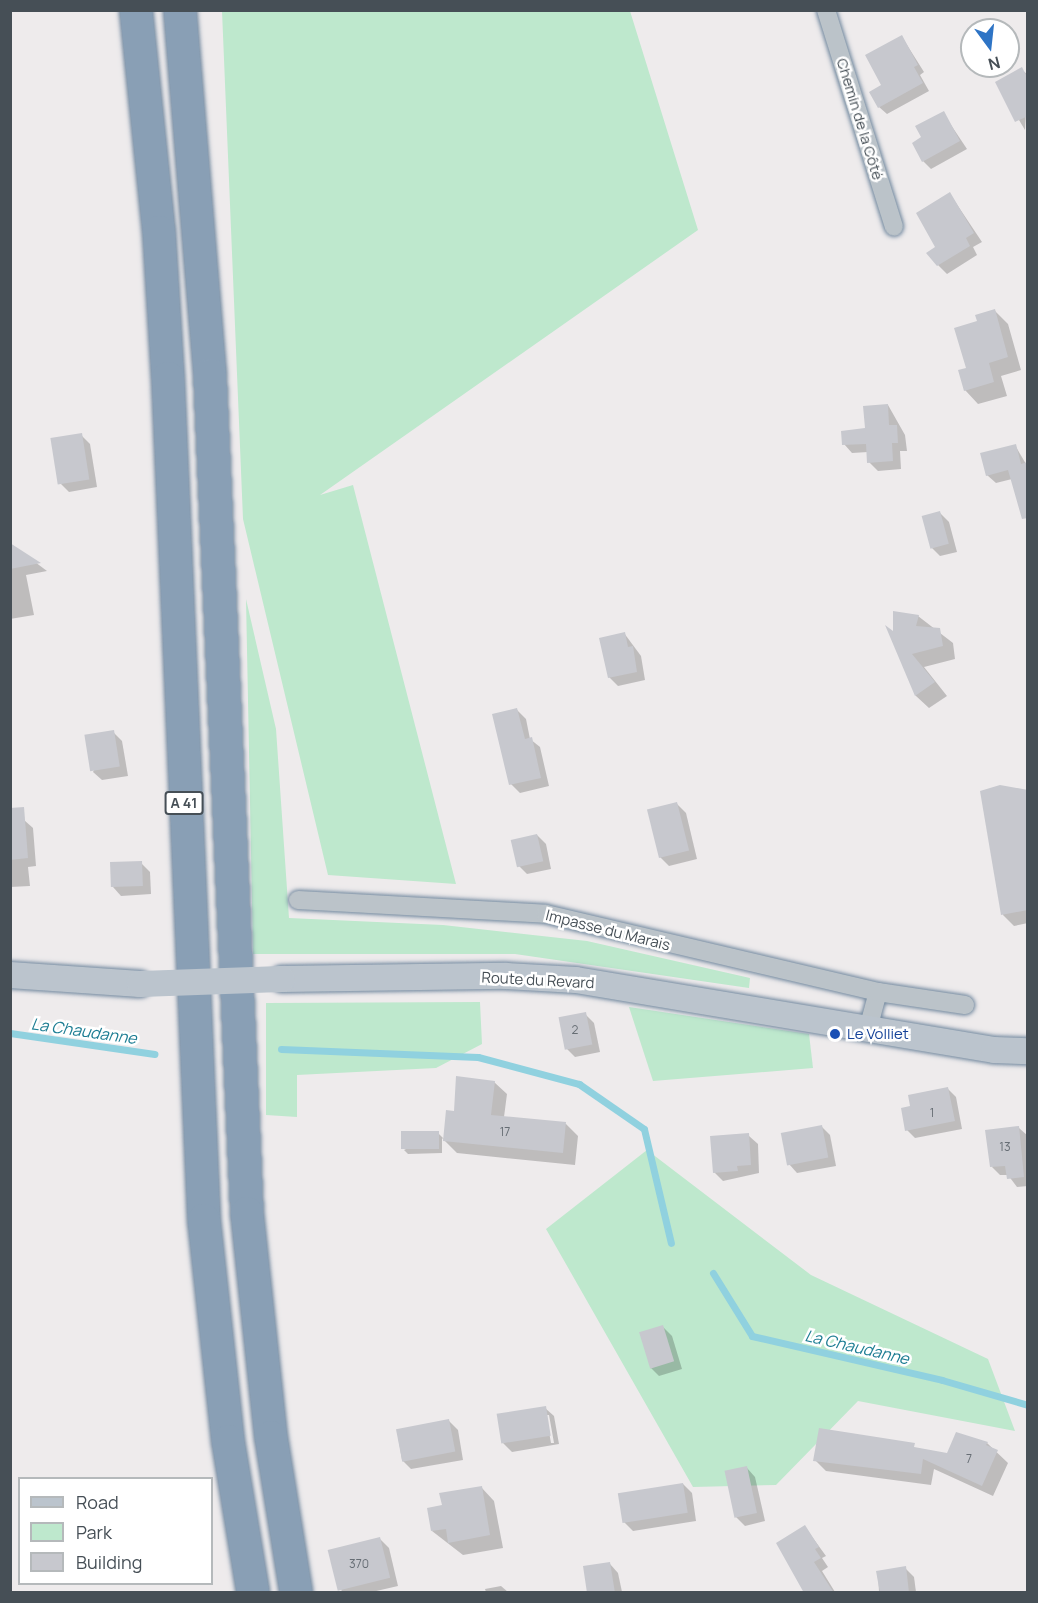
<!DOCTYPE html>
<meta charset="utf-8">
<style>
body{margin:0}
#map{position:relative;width:1038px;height:1603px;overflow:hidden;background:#eeebec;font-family:Manrope,sans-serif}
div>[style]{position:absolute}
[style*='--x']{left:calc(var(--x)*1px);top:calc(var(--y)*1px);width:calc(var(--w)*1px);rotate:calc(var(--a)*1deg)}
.green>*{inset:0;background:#bee8cd}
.shadow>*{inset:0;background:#0003}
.stream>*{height:7px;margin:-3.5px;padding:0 3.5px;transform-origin:3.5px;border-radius:3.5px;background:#90d1df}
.building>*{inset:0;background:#c7c8ce;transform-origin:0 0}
.roads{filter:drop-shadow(0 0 2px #748aa0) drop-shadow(0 0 2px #748aa0)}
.street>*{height:18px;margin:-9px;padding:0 9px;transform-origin:9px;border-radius:9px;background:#bbc3c9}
.secondary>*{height:26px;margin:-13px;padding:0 13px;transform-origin:13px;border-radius:13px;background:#bbc4cd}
.highway>*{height:32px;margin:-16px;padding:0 16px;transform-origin:16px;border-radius:16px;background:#899fb5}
.secondary-bridge>*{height:26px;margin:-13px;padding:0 13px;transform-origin:13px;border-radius:13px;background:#bbc4cd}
.dots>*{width:16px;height:16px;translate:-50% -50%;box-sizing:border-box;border:3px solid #fff;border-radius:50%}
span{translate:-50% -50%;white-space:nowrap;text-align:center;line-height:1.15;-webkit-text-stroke:5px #fff;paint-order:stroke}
.number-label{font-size:12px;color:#666d74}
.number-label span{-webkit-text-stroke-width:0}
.shield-label span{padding:2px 4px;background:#fff;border:2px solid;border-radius:4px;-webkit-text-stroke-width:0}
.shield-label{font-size:14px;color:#464f56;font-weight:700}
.street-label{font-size:15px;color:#464f56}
.transit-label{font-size:15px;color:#164399}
.left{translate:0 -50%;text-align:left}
.water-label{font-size:16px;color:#1d7d93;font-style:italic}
.frame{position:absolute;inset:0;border:12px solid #464f56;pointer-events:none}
.legend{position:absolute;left:18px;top:1477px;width:195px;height:108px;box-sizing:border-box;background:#fff;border:2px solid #b5b9bb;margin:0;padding:8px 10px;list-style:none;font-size:18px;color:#464f56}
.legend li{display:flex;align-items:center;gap:12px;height:30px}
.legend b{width:30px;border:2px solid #b5b9bb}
.north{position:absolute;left:960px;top:18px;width:60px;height:60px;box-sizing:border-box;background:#fff;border:2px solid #b5b9bb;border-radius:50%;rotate:165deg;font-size:16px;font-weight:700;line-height:24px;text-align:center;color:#464f56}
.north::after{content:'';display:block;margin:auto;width:21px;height:27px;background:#2e74c5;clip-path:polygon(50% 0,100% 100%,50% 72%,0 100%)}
</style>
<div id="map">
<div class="green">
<div style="clip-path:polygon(222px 11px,630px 11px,698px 230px,320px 495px,353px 485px,456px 884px,328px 875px,243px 519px)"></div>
<div style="clip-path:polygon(246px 599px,276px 729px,289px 918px,443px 925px,587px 941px,750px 978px,749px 988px,515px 954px,253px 954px)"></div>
<div style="clip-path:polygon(480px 1002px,482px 1044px,436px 1068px,297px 1075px,297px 1117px,266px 1115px,266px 1003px)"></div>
<div style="clip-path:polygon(629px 1007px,809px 1034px,813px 1068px,653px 1081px)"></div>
<div style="clip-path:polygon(647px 1150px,811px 1275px,988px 1359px,1015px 1431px,858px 1401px,776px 1485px,693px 1487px,546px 1229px)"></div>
</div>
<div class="shadow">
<div style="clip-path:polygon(902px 37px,924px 72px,920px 75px,929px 91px,887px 114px,879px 107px,883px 86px)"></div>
<div style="clip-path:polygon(1021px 69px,1028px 75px,1025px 130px,997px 83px)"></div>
<div style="clip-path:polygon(943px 113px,967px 149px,931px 169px,923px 161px,923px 138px)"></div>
<div style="clip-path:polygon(950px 194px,982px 242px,973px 247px,977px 255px,947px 274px,938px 265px,937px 247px)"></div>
<div style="clip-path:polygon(995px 311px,1008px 324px,1021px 370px,1001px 376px,1007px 396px,978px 404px,965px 390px,968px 369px)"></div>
<div style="clip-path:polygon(888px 405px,905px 435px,907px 451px,900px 451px,901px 469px,878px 471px,869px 462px,868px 452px,852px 453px,844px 444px,866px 430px)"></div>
<div style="clip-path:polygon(81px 435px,90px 444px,97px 487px,69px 492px,61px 484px)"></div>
<div style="clip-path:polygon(1016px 447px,1026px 464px,1012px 479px,996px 483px,987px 475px)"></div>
<div style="clip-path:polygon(940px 513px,949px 522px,957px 552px,940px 556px,931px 547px)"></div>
<div style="clip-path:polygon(19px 550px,47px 571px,26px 575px,34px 615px,10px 619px,10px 551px)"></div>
<div style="clip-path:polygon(918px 616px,953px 643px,955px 659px,924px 667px,947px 696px,929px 708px,916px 696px,889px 629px,894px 633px)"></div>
<div style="clip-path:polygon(624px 633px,641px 656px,645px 680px,618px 686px,609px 677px)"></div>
<div style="clip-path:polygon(517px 710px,526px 719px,530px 739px,540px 747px,549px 786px,520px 793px,511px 784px)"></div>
<div style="clip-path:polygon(113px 732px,122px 741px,128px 776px,102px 780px,93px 772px)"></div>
<div style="clip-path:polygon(1028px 791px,1028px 923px,1014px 926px,1003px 915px)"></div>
<div style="clip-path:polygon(677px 804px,686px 813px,697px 859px,669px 866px,660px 857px)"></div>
<div style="clip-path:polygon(24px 820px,33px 828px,36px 866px,28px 867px,30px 886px,10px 887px,10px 821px)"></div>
<div style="clip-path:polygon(537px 835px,546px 844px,551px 869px,527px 874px,518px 865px)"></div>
<div style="clip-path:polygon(141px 863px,150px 872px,151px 894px,121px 896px,113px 887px)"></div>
<div style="clip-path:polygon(585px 1014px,594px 1023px,600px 1052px,575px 1057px,566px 1048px)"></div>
<div style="clip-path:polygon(494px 1082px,507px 1094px,504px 1117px,566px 1124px,578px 1136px,575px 1165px,457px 1153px,442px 1138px,442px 1153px,408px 1154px,404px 1150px,438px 1133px,444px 1139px,455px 1112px)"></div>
<div style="clip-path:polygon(948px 1089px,956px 1097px,962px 1129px,915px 1138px,907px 1130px,912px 1107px)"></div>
<div style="clip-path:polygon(821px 1126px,830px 1135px,836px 1166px,797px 1173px,789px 1164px)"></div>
<div style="clip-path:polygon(1019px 1128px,1028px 1136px,1028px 1186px,1017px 1187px,1008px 1175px,1000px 1175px,992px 1167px)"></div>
<div style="clip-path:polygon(749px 1136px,758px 1144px,759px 1173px,723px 1181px,714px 1172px)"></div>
<div style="clip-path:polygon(663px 1327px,672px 1336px,682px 1369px,659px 1376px,650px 1367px)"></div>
<div style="clip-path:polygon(evenodd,545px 1408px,554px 1416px,559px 1444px,512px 1452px,503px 1443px,545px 1408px,546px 1415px,549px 1415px,554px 1443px,551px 1443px,546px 1415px)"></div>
<div style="clip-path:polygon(449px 1421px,458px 1430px,463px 1460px,411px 1469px,402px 1460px,397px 1430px)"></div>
<div style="clip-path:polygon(820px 1430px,948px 1454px,987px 1443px,1008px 1463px,993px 1496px,934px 1469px,931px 1485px,826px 1471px,815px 1460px)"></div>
<div style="clip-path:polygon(747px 1468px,755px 1477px,765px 1521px,745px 1526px,736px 1517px)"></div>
<div style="clip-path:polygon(683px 1484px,692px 1493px,696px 1521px,633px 1531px,624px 1522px)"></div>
<div style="clip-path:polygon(481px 1487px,494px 1501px,503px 1548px,463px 1555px,432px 1531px,443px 1506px)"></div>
<div style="clip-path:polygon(805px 1527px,826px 1556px,822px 1558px,828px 1567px,822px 1571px,835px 1592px,807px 1592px)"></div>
<div style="clip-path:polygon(380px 1539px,389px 1548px,398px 1586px,372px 1592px,342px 1592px,329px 1551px)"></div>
<div style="clip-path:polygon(610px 1564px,618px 1573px,622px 1592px,589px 1592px)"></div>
<div style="clip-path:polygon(905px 1568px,914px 1577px,916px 1592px,879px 1592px,878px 1572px)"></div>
<div style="clip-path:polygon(501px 1586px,508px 1592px,486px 1592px,485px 1589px)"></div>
</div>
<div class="stream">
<div style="--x:10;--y:1033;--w:146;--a:8.3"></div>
<div style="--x:281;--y:1049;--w:197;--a:2.3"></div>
<div style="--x:478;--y:1057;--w:105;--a:15"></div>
<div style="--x:579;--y:1084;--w:79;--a:34.7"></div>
<div style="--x:644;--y:1129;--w:117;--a:76.7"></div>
<div style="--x:713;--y:1273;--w:74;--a:58.2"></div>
<div style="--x:752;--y:1336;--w:195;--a:13"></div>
<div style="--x:942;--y:1380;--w:90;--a:16.2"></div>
</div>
<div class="building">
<div style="clip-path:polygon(902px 35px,918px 65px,914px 67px,923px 83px,878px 108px,869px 92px,881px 85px,865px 55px)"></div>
<div style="clip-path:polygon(1022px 67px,1028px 79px,1028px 116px,1015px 122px,995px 82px)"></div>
<div style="clip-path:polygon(944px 111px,960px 141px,922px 162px,912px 143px,921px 137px,915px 126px)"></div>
<div style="clip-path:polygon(950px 192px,974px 233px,966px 238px,970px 246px,937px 266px,926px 253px,935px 247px,916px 213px)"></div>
<div style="clip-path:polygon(995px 309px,1008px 357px,989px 363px,994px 382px,964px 391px,958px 370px,966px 368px,954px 328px,977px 321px,975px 315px)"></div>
<div style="clip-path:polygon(888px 404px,889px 425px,897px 425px,898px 443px,892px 443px,893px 461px,867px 463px,866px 444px,842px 445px,841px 431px,865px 428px,863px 406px)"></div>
<div style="left:82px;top:433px;width:47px;height:32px;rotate:81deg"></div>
<div style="clip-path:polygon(1016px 444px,1021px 464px,1028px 462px,1028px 518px,1022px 519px,1008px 470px,986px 476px,980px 453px)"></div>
<div style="left:940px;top:511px;width:34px;height:19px;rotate:75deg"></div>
<div style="clip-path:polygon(10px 543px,41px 563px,10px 569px)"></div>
<div style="clip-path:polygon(893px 611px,919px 615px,916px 626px,940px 628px,943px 646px,912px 654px,935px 682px,915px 696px,885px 625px,893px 631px)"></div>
<div style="clip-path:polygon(625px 632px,628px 647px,633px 646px,637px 672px,608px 678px,599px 638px)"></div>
<div style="clip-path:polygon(517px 708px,525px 739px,532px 737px,541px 778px,509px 785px,492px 714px)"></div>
<div style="left:114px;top:730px;width:37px;height:30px;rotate:81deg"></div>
<div style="clip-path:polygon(1000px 785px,1028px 790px,1028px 910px,1001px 915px,980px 791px)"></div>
<div style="left:677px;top:802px;width:50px;height:31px;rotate:76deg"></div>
<div style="clip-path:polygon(24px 807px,28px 858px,10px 860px,10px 808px)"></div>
<div style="left:537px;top:834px;width:28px;height:27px;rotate:77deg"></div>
<div style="left:142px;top:861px;width:25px;height:32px;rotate:88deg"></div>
<div style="left:586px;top:1012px;width:33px;height:28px;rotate:79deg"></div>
<div style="clip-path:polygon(456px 1076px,495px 1081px,491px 1115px,566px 1122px,563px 1153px,443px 1141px,446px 1110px,454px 1111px)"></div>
<div style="clip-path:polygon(948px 1087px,955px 1121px,905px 1131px,901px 1108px,910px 1106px,908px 1095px)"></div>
<div style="left:822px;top:1125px;width:33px;height:42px;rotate:79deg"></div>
<div style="clip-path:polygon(1019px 1126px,1024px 1177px,1007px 1179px,1005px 1166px,990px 1167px,985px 1130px)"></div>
<div style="left:439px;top:1131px;width:18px;height:38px;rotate:90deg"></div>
<div style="clip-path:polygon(749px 1133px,751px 1165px,737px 1166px,738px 1171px,713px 1173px,710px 1136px)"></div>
<div style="left:663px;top:1325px;width:38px;height:25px;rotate:73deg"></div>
<div style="left:546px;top:1406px;width:30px;height:50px;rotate:81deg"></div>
<div style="left:449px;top:1419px;width:33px;height:54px;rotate:79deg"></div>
<div style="clip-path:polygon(819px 1428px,915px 1443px,914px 1447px,947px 1453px,956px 1432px,988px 1442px,986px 1445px,998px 1450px,982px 1486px,923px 1459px,921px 1474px,813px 1461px)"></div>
<div style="left:747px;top:1466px;width:48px;height:23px;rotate:78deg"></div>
<div style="left:683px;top:1483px;width:30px;height:66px;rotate:81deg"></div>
<div style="clip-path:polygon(482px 1486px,490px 1535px,448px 1543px,446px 1529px,431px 1531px,427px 1508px,442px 1505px,439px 1493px)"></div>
<div style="clip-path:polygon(805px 1525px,819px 1547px,815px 1549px,821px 1558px,814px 1562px,834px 1593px,804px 1593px,776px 1543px)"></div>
<div style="left:380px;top:1537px;width:42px;height:54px;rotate:76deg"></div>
<div style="clip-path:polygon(610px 1562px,615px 1593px,587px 1593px,583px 1566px)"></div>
<div style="clip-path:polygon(906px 1566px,909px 1593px,880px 1593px,876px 1571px)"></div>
</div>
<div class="roads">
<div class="street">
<div style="--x:826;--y:10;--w:227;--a:72.6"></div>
<div style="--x:298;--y:900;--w:248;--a:3.2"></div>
<div style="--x:546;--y:914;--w:341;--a:13.2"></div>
<div style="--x:868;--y:1029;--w:38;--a:-75"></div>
<div style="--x:878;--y:992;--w:88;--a:8.5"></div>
</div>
<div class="secondary">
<div style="--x:10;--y:975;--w:130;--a:4"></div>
<div style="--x:282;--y:979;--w:224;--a:-0.8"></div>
<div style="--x:506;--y:976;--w:70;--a:3.3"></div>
<div style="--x:576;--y:980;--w:424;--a:9.5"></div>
<div style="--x:994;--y:1050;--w:34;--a:2"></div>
</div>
<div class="highway">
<div style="--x:136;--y:10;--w:223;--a:84.1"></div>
<div style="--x:159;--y:232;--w:146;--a:86.5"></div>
<div style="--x:168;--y:378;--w:843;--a:87.55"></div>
<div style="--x:204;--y:1220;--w:222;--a:83.8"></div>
<div style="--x:228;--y:1441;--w:153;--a:80.6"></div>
<div style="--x:180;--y:10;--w:366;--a:85.3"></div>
<div style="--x:210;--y:375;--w:839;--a:87.47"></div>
<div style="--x:247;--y:1213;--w:225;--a:83.9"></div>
<div style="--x:271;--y:1437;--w:157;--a:80.8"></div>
</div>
</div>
<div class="secondary-bridge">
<div style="--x:140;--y:984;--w:142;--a:-2"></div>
</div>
<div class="dots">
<div style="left:835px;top:1034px;background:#1a4fb4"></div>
</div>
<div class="number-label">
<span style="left:575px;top:1030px">2</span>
<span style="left:932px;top:1113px">1</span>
<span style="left:505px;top:1132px">17</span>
<span style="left:1005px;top:1147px">13</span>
<span style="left:969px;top:1459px">7</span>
<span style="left:359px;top:1564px">370</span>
</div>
<div class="shield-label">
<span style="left:184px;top:803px">A 41</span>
</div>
<div class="street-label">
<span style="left:860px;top:119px;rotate:73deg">Chemin de la Côté</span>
<span style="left:608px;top:930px;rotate:14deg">Impasse du Marais</span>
<span style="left:538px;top:980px;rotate:3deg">Route du Revard</span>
</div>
<div class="transit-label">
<span class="left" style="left:847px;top:1034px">Le Volliet</span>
</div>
<div class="water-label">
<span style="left:84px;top:1031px;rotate:8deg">La Chaudanne</span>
<span style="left:857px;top:1347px;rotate:13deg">La Chaudanne</span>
</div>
<div class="frame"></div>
<ul class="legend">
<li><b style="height:8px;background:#bbc4cd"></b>Road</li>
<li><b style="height:16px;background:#bee8cd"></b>Park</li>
<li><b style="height:16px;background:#c7c8ce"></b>Building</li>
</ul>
<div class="north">N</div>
</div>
